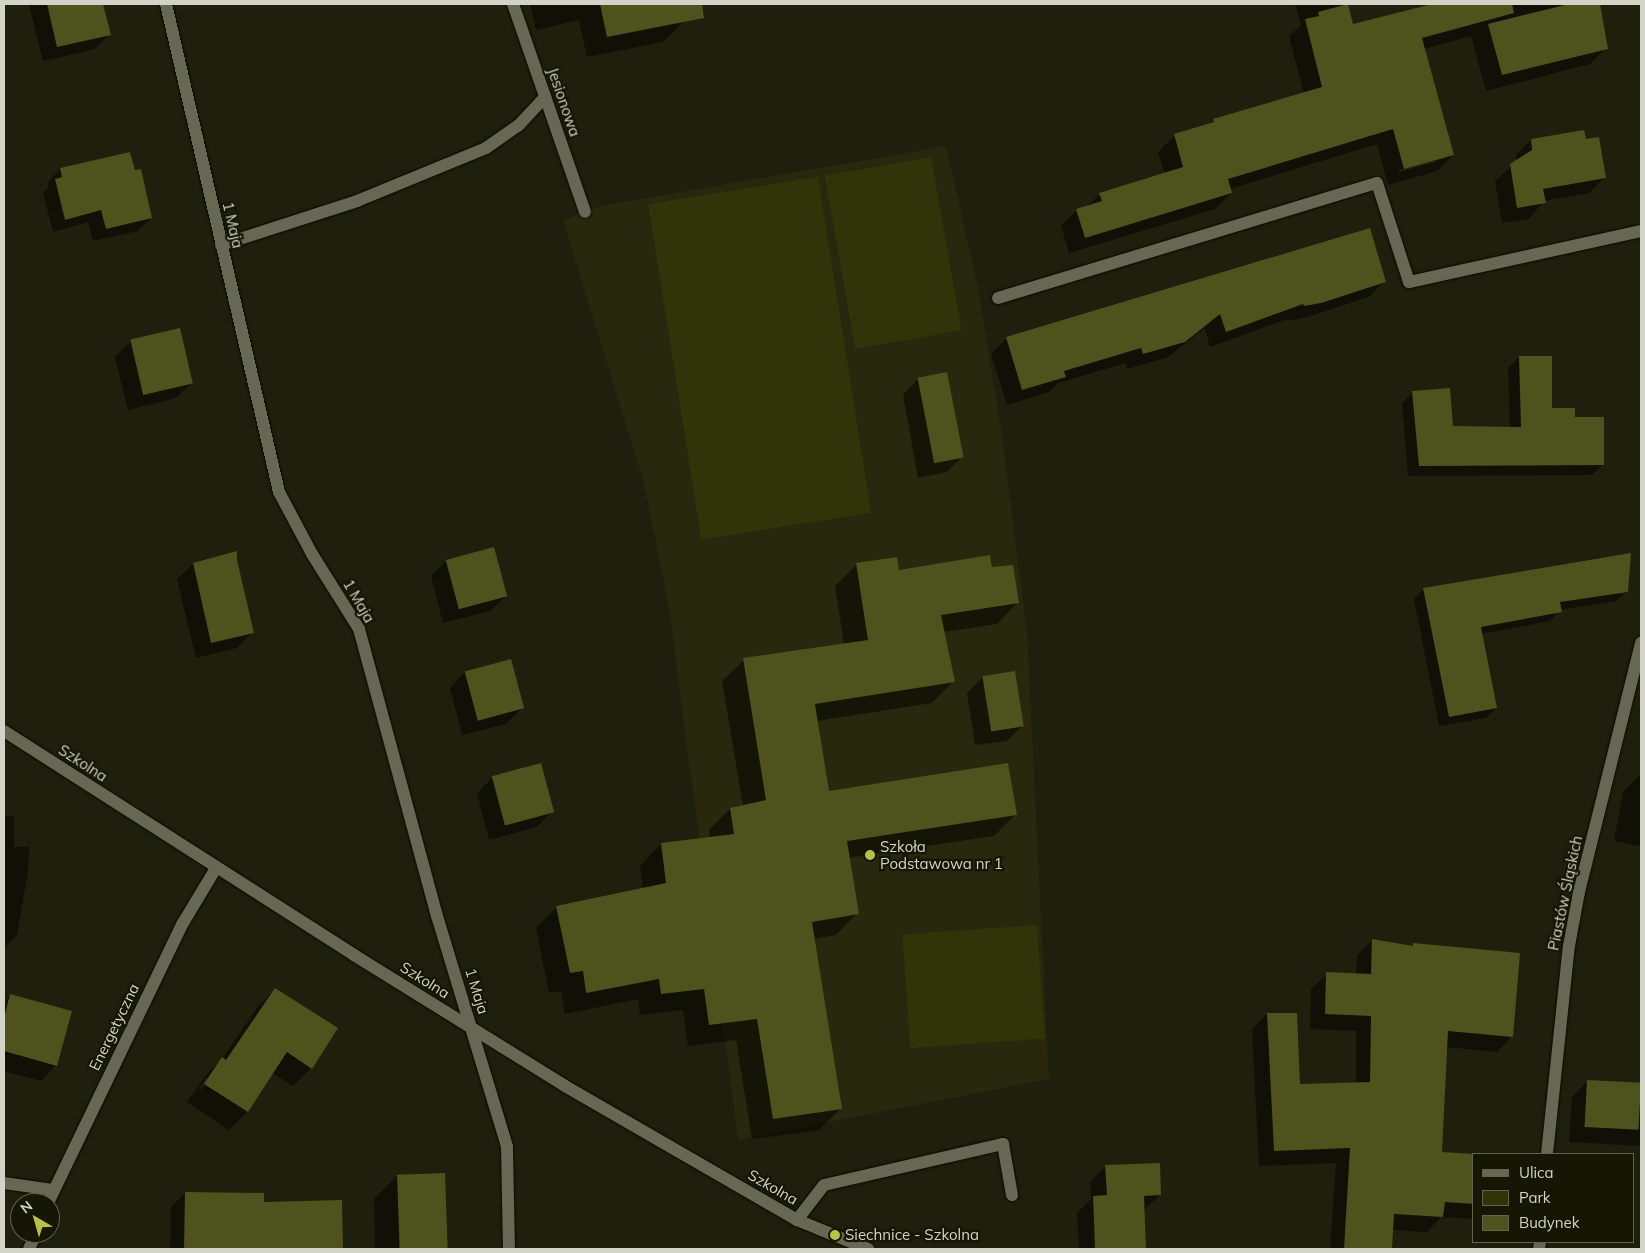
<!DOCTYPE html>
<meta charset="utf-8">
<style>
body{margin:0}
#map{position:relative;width:1645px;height:1253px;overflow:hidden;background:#1e1f0c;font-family:Mulish,sans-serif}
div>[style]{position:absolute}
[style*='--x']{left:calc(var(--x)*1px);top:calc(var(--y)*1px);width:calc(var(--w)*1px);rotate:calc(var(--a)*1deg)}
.built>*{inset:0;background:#27280e}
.green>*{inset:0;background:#313308;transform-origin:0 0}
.shadow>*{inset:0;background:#0007}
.building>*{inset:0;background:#4e521c;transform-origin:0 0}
.roads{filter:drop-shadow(0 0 1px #080900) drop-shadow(0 0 1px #080900)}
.service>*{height:12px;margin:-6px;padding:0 6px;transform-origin:6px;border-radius:6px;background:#666853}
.minor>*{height:12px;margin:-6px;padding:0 6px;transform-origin:6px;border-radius:6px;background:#666853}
.tertiary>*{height:12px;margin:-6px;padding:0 6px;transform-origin:6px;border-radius:6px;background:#666853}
.dots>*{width:14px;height:14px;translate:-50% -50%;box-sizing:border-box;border:2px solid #151604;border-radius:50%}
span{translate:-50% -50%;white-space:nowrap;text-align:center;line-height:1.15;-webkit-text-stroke:4.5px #151604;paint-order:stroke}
.street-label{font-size:15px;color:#d3d4c8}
.poi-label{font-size:15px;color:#d3d4c8}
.left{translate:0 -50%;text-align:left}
.frame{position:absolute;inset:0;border:5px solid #d3d4c8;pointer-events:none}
.legend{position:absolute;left:1472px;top:1153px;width:162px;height:90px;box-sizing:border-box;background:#151604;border:1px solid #616252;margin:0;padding:6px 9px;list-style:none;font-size:15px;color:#d3d4c8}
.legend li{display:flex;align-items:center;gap:10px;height:25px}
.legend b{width:25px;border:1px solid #616252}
.north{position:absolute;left:10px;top:1193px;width:50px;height:50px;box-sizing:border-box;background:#151604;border:1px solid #616252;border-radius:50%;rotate:322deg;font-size:14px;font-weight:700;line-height:20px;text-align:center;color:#d3d4c8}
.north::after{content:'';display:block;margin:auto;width:18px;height:22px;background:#b9c046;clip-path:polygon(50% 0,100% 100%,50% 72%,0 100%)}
</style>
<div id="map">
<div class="built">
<div style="clip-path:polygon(946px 146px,977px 283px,1001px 429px,1027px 631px,1049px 1079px,738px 1140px,669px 607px,644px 483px,563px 220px,600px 206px)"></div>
</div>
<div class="green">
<div style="left:931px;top:157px;width:176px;height:108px;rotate:80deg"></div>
<div style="left:818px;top:177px;width:340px;height:172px;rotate:81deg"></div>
<div style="left:1037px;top:925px;width:114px;height:135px;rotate:86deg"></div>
</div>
<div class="shadow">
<div style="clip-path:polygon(29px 4px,102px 4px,109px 34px,95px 49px,43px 61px)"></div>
<div style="clip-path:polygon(530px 4px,680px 4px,683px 22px,663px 42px,587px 57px,579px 20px,536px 30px)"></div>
<div style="clip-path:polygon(evenodd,1295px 4px,1345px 4px,1353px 26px,1437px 4px,1599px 4px,1606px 48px,1590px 64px,1486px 91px,1471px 36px,1424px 49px,1453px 155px,1437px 171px,1388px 185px,1377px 144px,1230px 189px,1231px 193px,1215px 209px,1069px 253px,1061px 226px,1077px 210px,1086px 207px,1100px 194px,1165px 174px,1158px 152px,1174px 136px,1208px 125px,1214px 120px,1304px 94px,1289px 36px,1301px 25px,1295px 4px,1436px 159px,1436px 162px,1399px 172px,1398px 170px,1436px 159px)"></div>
<div style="clip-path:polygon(1531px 140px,1585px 140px,1605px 177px,1589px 193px,1544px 201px,1529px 219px,1502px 223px,1495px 181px,1517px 161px,1516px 155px)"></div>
<div style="clip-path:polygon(60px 169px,151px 218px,138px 231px,93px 241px,88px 222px,53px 232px,43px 193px,49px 187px,48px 182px)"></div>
<div style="clip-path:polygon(1384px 281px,1369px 297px,1304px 318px,1288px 321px,1287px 319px,1210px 347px,1205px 328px,1168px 357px,1127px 369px,1126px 363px,1058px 383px,1049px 392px,1007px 405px,991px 354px,1007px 338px)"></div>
<div style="clip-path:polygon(131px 341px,192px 383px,176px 398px,128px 410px,115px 357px)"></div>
<div style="clip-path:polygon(1519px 357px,1550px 409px,1574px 418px,1603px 464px,1592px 475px,1408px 476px,1402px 403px,1413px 392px,1452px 428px,1510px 428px,1508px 368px)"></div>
<div style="clip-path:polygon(918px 379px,962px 457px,947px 472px,918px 478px,903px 395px)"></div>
<div style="clip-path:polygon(446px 561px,506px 596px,490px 611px,443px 623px,431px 576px)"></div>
<div style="clip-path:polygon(193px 564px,253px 632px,237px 648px,196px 658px,177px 579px)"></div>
<div style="clip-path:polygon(857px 564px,898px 571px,991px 569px,1018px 602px,997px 624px,944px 632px,953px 682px,932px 703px,817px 721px,828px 793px,1015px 815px,994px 836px,848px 858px,857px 913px,836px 935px,813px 939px,840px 1109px,819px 1130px,752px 1139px,736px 1040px,688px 1046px,683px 1010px,640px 1015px,638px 999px,565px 1014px,561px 991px,549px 993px,536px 928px,557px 907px,643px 889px,640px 866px,661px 844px,710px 838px,709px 830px,730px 809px,743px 806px,722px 681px,744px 660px,844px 645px,835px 586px)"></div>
<div style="clip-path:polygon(1424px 589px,1627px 591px,1616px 601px,1560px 610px,1550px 621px,1481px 634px,1496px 708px,1486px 718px,1439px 726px,1414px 599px)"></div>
<div style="clip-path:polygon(510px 660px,522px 708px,506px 724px,462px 735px,450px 688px,465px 672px)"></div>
<div style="clip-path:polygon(983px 677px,1023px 725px,1007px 741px,975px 745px,967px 693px)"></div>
<div style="clip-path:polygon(1639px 776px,1641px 777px,1641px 846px,1614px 841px,1623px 792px)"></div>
<div style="clip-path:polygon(493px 777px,552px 811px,537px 827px,489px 840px,477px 793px)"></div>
<div style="clip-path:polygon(4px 816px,14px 816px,14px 847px,29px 847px,28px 872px,17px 935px,4px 948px)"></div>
<div style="clip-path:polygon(1372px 940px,1411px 947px,1413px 945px,1512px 1036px,1497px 1052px,1446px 1047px,1441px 1154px,1474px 1156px,1474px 1219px,1441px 1217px,1427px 1232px,1392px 1230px,1390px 1249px,1330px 1249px,1336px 1163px,1259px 1166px,1252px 1029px,1267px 1014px,1299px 1085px,1356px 1084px,1356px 1031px,1310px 1029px,1311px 989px,1327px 974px,1356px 975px,1357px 956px)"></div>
<div style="clip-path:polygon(evenodd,275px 989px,311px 1068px,293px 1086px,272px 1073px,247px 1112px,229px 1130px,187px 1102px,204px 1077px,222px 1059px,257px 1008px,275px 989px,206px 1078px,209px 1078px,201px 1090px,199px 1088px,206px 1078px)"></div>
<div style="clip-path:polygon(11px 995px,56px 1065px,41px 1081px,4px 1071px,4px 1002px)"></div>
<div style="clip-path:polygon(1588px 1081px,1641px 1084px,1641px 1146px,1569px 1142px,1572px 1097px)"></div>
<div style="clip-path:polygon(1106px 1166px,1160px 1195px,1143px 1211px,1145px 1249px,1079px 1249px,1077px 1213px,1091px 1199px,1090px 1182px)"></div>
<div style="clip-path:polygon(444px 1174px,446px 1249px,375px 1249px,374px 1199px,397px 1176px)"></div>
<div style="clip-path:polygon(185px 1193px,262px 1203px,340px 1201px,341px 1249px,170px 1249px,171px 1207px)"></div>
</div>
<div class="building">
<div style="clip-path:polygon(47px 4px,103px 4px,111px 35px,57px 47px)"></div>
<div style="clip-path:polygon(600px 4px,702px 4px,704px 18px,607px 37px)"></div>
<div style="clip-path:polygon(1348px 4px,1353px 24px,1432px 4px,1512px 4px,1514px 13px,1422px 38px,1454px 155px,1404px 169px,1393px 129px,1228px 179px,1232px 193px,1085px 238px,1076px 209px,1102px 201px,1099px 193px,1183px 167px,1174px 134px,1214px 122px,1213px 119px,1322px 87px,1305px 19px,1319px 16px,1318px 12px)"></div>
<div style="clip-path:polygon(1569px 4px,1600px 4px,1608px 49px,1502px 75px,1488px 24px)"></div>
<div style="clip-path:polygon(1584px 130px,1586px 139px,1599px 137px,1606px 178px,1543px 189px,1546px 203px,1517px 208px,1510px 164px,1532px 150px,1531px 139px)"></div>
<div style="clip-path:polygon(130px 152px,135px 170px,141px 169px,152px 218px,106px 229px,101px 210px,65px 220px,55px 179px,62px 177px,60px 168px)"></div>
<div style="clip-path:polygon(1370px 228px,1386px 282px,1321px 303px,1304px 306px,1303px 304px,1226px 332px,1220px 314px,1185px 342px,1143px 354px,1141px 348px,1064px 371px,1066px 377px,1022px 390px,1006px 337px)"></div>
<div style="left:180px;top:328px;width:57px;height:51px;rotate:77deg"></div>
<div style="clip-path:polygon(1519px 356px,1552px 356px,1552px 408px,1575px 408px,1575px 417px,1604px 417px,1604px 465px,1419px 466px,1412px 391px,1450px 388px,1453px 426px,1521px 427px)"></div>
<div style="left:947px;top:372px;width:87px;height:30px;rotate:79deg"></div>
<div style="left:494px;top:547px;width:51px;height:50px;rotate:75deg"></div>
<div style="clip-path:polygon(237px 551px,237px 560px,254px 633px,211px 643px,193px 563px)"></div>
<div style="clip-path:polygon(1631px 553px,1628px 592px,1560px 602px,1562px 612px,1481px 627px,1497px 708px,1449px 717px,1423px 588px)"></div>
<div style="clip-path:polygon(990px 555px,992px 567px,1013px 565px,1019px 603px,941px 615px,955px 682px,815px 704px,829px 791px,1008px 763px,1017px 815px,847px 841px,859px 914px,812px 922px,842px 1109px,773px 1119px,757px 1019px,709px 1025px,704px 989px,661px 994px,659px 979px,586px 993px,583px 971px,570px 973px,556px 906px,666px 883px,661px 843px,734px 834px,730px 808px,766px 800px,743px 658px,868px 640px,856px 563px,897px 557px,899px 570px)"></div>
<div style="left:511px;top:659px;width:51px;height:48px;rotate:75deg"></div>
<div style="left:1015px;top:671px;width:56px;height:33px;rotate:81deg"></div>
<div style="left:541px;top:763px;width:51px;height:51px;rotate:75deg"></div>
<div style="clip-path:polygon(1372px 939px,1413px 946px,1413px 943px,1520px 953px,1513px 1037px,1448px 1031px,1442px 1152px,1474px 1154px,1474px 1204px,1445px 1202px,1443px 1217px,1394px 1214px,1392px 1249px,1344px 1249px,1350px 1148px,1274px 1151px,1267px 1013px,1297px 1013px,1300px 1084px,1370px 1082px,1371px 1016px,1325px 1014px,1326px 972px,1371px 974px)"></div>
<div style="clip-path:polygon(275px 988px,338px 1028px,312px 1069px,287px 1052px,248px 1112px,204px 1084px,222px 1057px,226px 1060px)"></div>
<div style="clip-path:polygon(10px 994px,72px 1011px,57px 1066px,4px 1051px,4px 1018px)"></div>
<div style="left:1587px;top:1080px;width:54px;height:47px;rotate:3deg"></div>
<div style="clip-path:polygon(1160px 1163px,1161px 1195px,1144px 1196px,1146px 1249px,1095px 1249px,1093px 1196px,1107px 1195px,1105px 1165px)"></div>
<div style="left:445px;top:1173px;width:76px;height:48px;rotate:88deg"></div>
<div style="clip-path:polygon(185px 1192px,264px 1193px,264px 1202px,342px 1200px,343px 1249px,184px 1249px)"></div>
</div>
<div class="roads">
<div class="service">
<div style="--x:221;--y:245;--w:143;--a:-17.9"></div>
<div style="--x:357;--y:201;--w:139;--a:-22.3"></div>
<div style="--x:486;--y:148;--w:39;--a:-35"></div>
<div style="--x:518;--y:126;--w:40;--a:-47"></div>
<div style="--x:998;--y:298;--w:396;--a:-16.9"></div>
<div style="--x:1377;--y:183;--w:104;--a:72.1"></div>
<div style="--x:1409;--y:282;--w:238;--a:-12.4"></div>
<div style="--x:797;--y:1220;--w:44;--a:-52.4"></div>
<div style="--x:824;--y:1185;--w:184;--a:-12.9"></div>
<div style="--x:1003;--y:1144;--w:52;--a:80"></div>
</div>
<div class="minor">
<div style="--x:166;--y:4;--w:501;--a:76.96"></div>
<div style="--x:279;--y:492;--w:70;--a:62"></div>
<div style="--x:312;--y:554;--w:89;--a:57.9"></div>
<div style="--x:359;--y:629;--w:297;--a:74.8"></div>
<div style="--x:437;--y:916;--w:241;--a:73.1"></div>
<div style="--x:507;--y:1147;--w:102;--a:88.9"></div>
<div style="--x:513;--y:4;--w:220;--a:70.9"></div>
<div style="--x:4;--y:731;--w:416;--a:32.6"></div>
<div style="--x:354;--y:955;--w:248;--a:31.8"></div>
<div style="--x:565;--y:1086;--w:268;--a:30"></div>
<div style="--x:797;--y:1220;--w:77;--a:22.2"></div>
<div style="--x:4;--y:1183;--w:49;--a:8.1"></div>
<div style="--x:48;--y:1203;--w:311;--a:-64.3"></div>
<div style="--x:183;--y:923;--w:64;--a:-59"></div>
<div style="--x:29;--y:1249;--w:17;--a:-66"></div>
</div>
<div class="tertiary">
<div style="--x:1547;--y:1154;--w:209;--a:-84"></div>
<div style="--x:1569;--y:946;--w:55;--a:-79.5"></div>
<div style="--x:1579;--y:892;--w:257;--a:-76"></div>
<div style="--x:1539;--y:1249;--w:7;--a:-82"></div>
</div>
</div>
<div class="dots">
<div style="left:870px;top:855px;background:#b9c046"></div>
<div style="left:835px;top:1235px;background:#b9c046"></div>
</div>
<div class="street-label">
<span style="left:564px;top:102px;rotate:71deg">Jesionowa</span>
<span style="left:233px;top:225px;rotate:77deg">1 Maja</span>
<span style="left:359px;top:601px;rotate:60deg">1 Maja</span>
<span style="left:83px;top:763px;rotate:33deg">Szkolna</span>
<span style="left:1565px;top:893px;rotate:-78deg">Piastów Śląskich</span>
<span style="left:425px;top:980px;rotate:32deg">Szkolna</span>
<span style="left:477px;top:991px;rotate:73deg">1 Maja</span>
<span style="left:114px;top:1027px;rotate:-64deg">Energetyczna</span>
<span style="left:773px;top:1187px;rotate:30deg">Szkolna</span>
</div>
<div class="poi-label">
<span class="left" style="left:880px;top:855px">Szkoła<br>Podstawowa nr 1</span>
<span class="left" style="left:845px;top:1235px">Siechnice - Szkolna</span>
</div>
<div class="frame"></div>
<ul class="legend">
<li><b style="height:6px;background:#666853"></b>Ulica</li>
<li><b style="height:14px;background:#313308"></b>Park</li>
<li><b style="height:14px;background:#4e521c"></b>Budynek</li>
</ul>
<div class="north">N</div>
</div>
